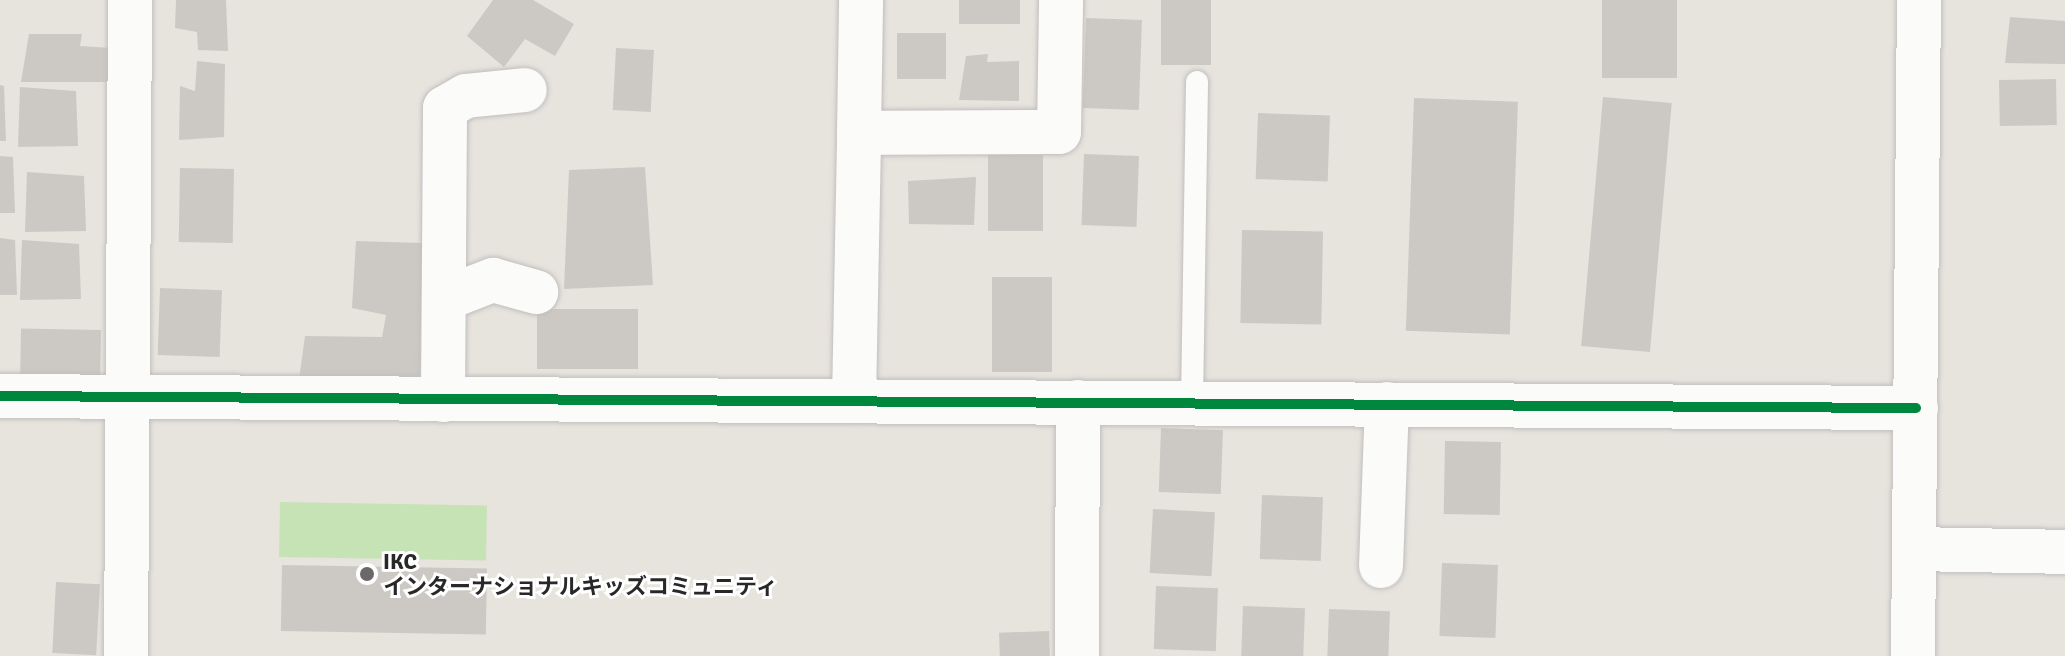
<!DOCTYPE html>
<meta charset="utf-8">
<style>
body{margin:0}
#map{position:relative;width:2065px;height:656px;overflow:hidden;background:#e7e3dd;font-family:Signika,"Noto Sans JP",sans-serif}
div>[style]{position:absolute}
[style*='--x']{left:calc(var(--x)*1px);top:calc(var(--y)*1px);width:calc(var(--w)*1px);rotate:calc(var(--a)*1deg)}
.green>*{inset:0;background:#c6e3b5;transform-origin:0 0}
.building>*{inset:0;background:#ccc9c4;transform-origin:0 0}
.roads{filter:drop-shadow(0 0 2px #c0bfbf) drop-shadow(0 0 2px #c0bfbf)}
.lane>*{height:22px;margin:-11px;padding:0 11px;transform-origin:11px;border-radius:11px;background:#fbfbfa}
.street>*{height:44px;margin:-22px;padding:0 22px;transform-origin:22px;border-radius:22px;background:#fbfbfa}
.cycleway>*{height:10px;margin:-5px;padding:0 5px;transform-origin:5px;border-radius:5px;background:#00873e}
.dots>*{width:22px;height:22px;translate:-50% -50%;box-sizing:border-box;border:4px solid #fff;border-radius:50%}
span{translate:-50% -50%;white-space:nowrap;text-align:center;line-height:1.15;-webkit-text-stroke:6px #fff;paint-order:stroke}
.poi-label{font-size:22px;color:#282828;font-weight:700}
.left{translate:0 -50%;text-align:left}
</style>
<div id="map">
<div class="green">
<div style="left:280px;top:502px;width:207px;height:55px;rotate:1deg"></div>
</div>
<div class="building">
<div style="clip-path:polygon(176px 0,226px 0,228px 51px,198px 50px,197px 32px,175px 28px)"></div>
<div style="clip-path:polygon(493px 0,533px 0,574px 24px,555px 56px,525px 39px,504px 67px,467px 36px)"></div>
<div style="left:959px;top:0;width:61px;height:24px"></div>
<div style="left:1161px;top:0;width:50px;height:65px"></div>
<div style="left:1602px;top:0;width:75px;height:78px"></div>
<div style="clip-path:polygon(2010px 17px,2065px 21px,2065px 64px,2005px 63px)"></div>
<div style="left:1086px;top:18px;width:56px;height:90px;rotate:2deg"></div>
<div style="left:946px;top:33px;width:46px;height:49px;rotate:90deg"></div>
<div style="clip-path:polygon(29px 34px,82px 34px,80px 46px,111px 48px,108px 82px,21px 82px)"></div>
<div style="left:616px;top:48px;width:38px;height:62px;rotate:3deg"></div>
<div style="clip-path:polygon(988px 54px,987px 62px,1019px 61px,1019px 101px,959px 100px,966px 56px)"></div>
<div style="clip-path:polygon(197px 61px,225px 64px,224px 137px,179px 140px,180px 86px,195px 91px)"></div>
<div style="left:2056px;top:79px;width:46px;height:57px;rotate:89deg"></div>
<div style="clip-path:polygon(0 85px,4px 86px,6px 141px,0 141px)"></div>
<div style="clip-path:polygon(20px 87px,76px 91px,78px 146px,18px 147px)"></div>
<div style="left:1603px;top:97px;width:69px;height:250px;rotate:5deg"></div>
<div style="left:1414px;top:98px;width:104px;height:233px;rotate:2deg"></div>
<div style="left:1258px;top:113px;width:72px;height:66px;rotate:2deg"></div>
<div style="left:1084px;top:154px;width:55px;height:71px;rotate:2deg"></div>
<div style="left:988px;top:155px;width:55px;height:76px"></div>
<div style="clip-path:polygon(0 156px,13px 157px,15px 213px,0 213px)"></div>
<div style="clip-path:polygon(645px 167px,653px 285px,564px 289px,569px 170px)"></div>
<div style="left:234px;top:169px;width:74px;height:54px;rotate:91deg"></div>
<div style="clip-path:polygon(27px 172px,84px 176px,86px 231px,25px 232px)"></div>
<div style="clip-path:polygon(976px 177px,974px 225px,909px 224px,908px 181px)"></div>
<div style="left:1242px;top:230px;width:81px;height:93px;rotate:1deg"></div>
<div style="clip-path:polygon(0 238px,15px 240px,17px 295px,0 295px)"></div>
<div style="clip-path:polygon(22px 240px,79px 244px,81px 299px,20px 300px)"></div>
<div style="clip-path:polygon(356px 241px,422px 243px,420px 385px,298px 387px,305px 336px,382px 337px,386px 315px,352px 308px)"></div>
<div style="left:1052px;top:277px;width:95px;height:60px;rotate:90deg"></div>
<div style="left:160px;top:288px;width:62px;height:67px;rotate:2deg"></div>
<div style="left:638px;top:309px;width:60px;height:101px;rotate:90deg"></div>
<div style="left:101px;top:330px;width:48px;height:80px;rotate:91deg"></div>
<div style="left:1161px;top:428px;width:62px;height:64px;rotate:2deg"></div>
<div style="left:1445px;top:441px;width:56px;height:73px;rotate:1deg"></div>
<div style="left:1262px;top:495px;width:61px;height:64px;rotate:2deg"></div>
<div style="left:1153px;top:509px;width:62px;height:64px;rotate:3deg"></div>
<div style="left:1442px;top:563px;width:56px;height:73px;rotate:2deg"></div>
<div style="left:282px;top:565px;width:205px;height:66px;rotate:1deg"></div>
<div style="left:56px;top:582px;width:44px;height:71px;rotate:3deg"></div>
<div style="left:1156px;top:586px;width:62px;height:63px;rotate:2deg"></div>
<div style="left:1243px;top:606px;width:62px;height:50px;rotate:2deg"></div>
<div style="left:1329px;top:609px;width:61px;height:47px;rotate:2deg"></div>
<div style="left:1049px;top:631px;width:25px;height:50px;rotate:88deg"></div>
</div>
<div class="roads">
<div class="lane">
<div style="--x:1192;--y:402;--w:320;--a:-89.1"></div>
</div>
<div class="street">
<div style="--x:859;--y:133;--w:133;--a:-89.1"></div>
<div style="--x:444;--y:299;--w:53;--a:-21.2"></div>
<div style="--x:493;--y:280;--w:45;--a:15.6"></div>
<div style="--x:0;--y:396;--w:1916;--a:0.36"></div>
<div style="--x:443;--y:400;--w:292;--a:-89.6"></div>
<div style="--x:445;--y:108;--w:24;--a:-30"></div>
<div style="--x:466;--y:96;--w:59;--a:-5.8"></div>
<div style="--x:854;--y:401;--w:268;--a:-88.9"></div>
<div style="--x:859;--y:133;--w:200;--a:-0.3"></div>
<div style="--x:1059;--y:132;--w:132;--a:-89.1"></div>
<div style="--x:1914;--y:549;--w:151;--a:1.1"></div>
<div style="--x:1381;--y:566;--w:162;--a:-87.9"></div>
<div style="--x:126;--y:656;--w:656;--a:-89.65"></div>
<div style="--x:1077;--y:656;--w:254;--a:-89.8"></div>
<div style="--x:1913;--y:656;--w:656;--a:-89.48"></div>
</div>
</div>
<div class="cycleway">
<div style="--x:0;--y:396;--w:1916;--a:0.36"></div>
</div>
<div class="dots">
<div style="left:367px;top:574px;background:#6b6967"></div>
</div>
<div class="poi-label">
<span class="left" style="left:383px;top:574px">IKC<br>インターナショナルキッズコミュニティ</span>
</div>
</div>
